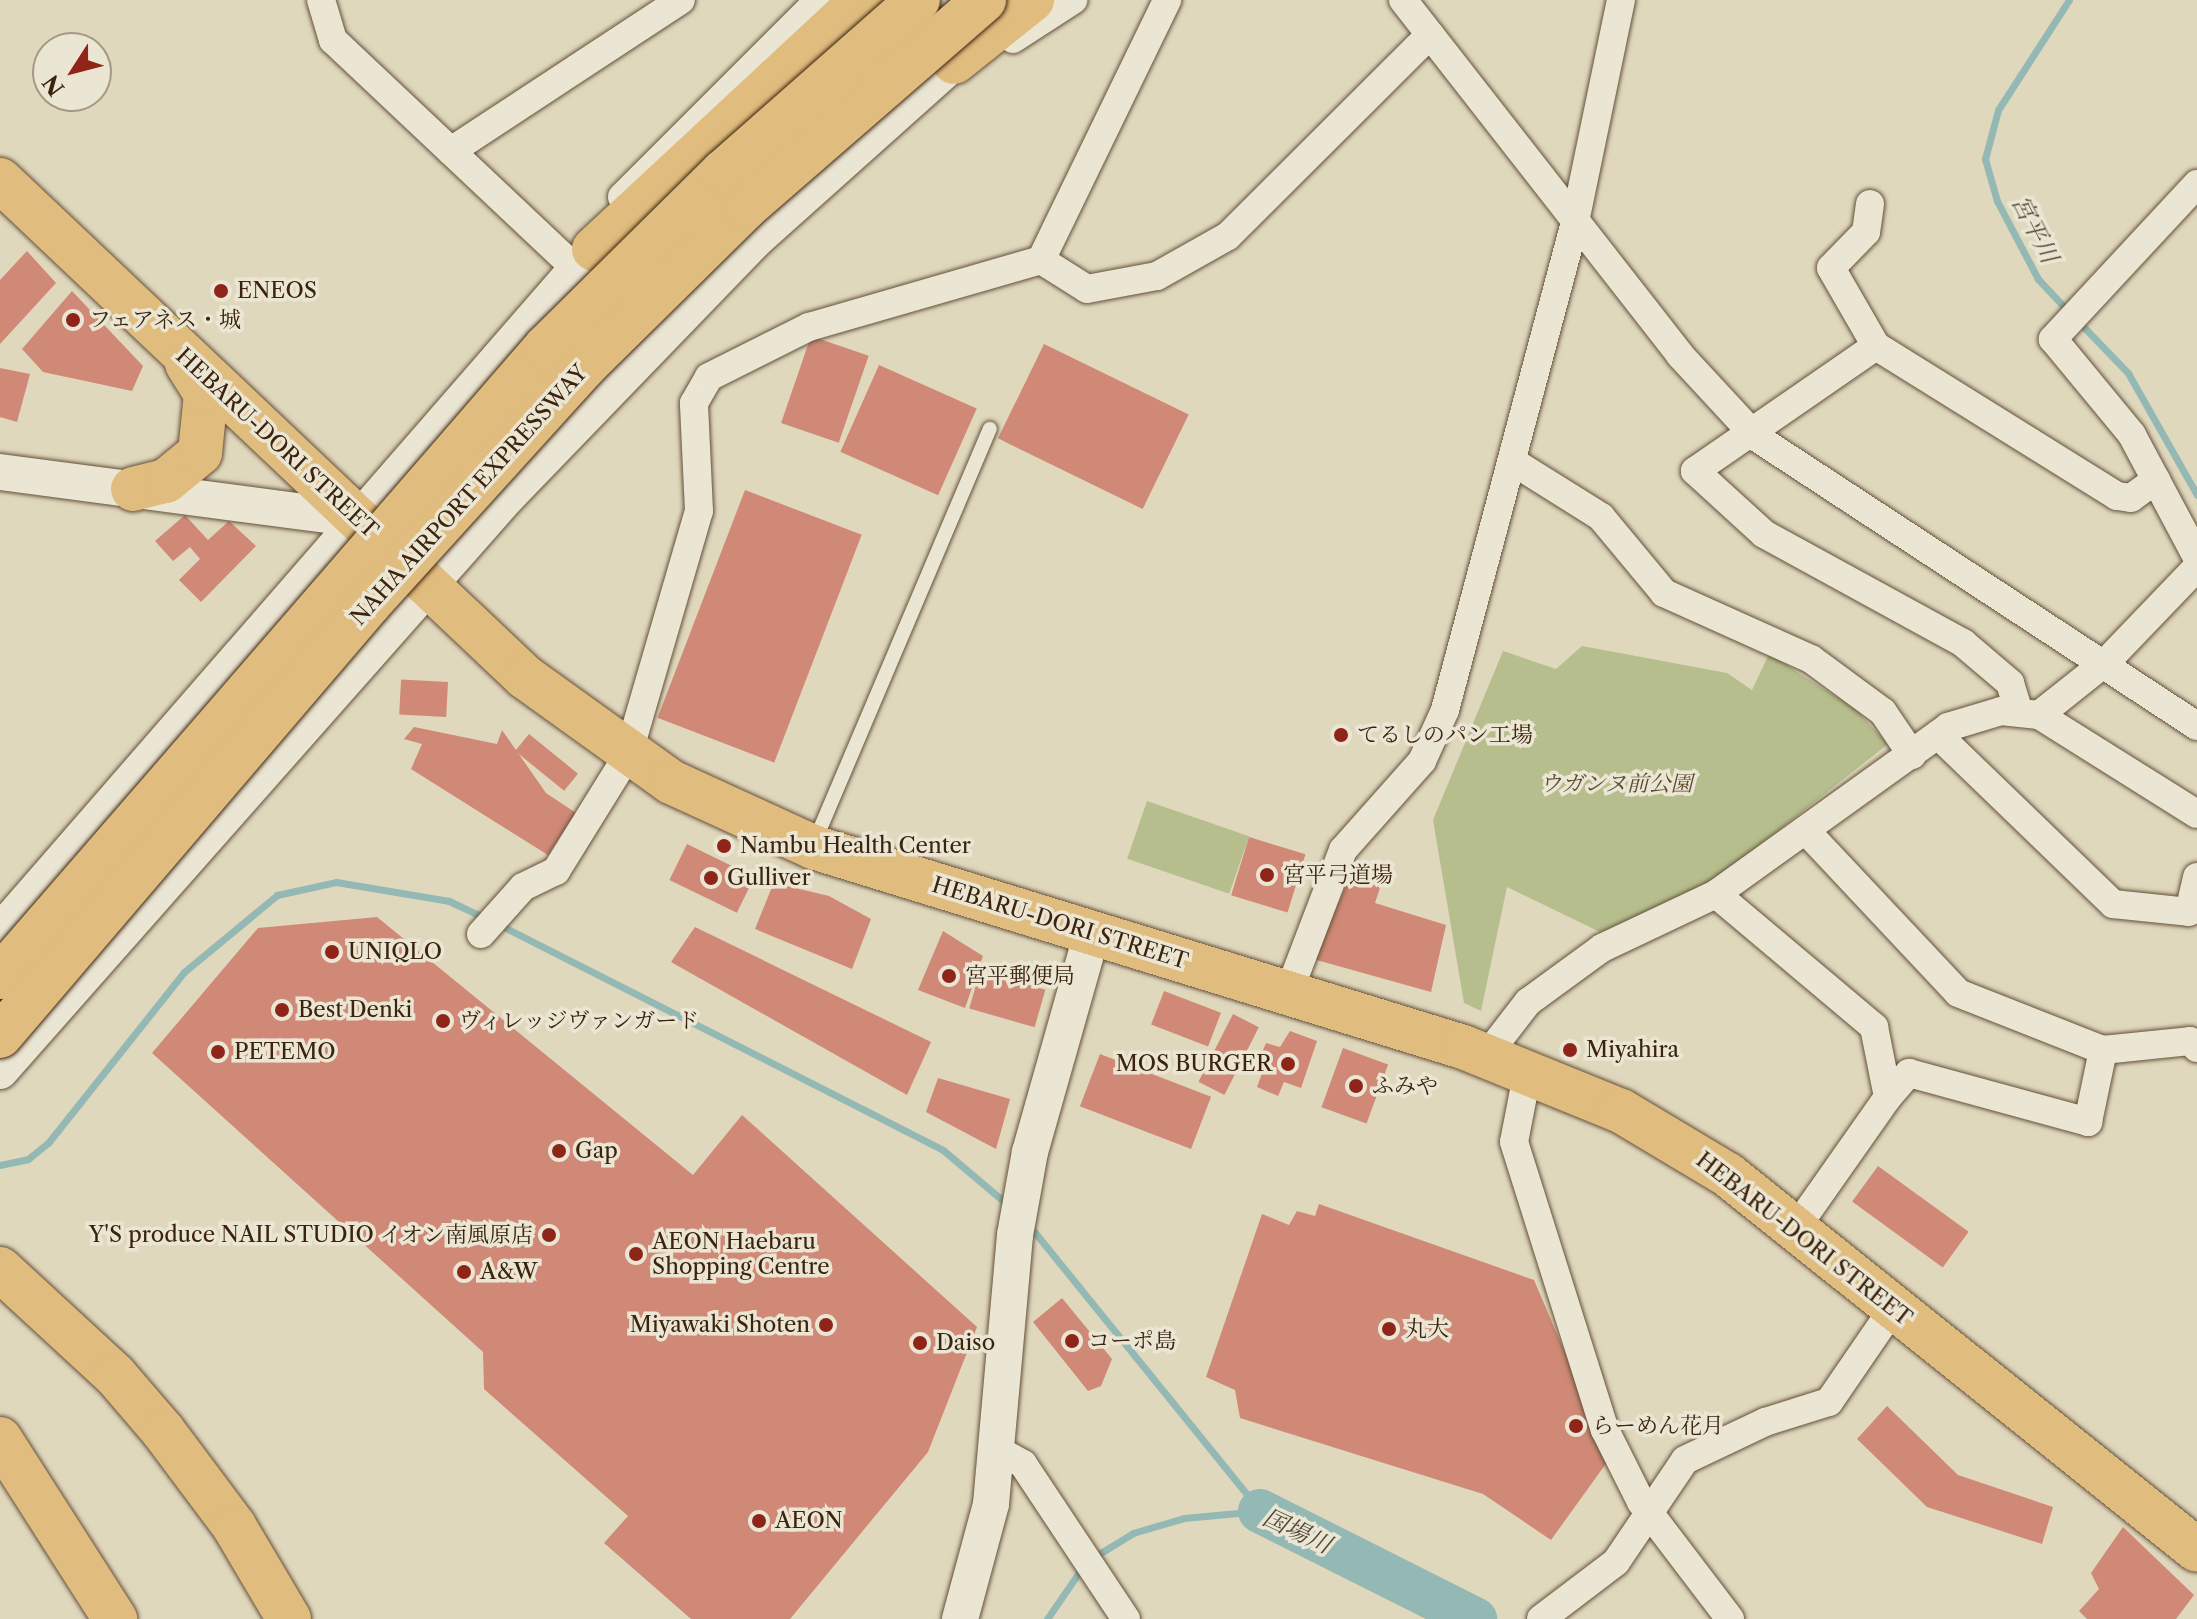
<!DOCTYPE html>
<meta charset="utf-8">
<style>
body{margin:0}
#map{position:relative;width:2197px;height:1619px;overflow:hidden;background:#e0d8bd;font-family:"Libre Caslon Text","Noto Serif JP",serif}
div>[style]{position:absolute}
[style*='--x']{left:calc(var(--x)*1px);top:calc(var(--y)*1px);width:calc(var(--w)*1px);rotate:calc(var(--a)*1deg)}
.green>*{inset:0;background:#b6be8e;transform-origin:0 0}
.stream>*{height:7px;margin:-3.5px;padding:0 3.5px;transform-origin:3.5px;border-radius:3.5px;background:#94b9b5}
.river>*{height:44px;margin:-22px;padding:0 22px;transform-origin:22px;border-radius:22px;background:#94b9b5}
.building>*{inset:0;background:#cf8976;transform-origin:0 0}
.roads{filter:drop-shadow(0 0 2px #645039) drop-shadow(0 0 2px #645039)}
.service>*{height:14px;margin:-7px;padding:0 7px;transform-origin:7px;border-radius:7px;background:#ebe6d4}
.minor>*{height:28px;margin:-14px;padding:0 14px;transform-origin:14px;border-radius:14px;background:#ebe6d4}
.tertiary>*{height:36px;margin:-18px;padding:0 18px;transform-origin:18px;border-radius:18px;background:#ebe6d4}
.trunk>*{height:44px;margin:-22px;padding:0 22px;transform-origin:22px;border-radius:22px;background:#e0bc7e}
.motorway>*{height:44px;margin:-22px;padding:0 22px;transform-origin:22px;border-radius:22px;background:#e0bc7e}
.bridges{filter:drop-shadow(0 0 2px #3b230d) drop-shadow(0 0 2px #3b230d)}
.motorway-bridge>*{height:44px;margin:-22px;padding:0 22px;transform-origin:22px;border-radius:22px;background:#e0bc7e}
.dots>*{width:22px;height:22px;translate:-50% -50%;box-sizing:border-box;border:4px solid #ebe6d4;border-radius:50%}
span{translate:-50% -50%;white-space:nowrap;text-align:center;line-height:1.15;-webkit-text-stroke:7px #ebe6d4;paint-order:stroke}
.poi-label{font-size:22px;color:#3b230d}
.left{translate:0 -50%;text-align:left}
.right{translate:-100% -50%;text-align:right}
.street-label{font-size:22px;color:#3b230d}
.park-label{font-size:22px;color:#5a4a2d;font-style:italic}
.water-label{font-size:24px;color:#514837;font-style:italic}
.north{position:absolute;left:32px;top:32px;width:80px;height:80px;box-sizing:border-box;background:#ebe6d4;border:2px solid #a59884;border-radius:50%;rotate:234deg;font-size:22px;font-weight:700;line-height:32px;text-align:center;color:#3b230d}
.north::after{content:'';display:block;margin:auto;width:28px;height:36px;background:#8f2418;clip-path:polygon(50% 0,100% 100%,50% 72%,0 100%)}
</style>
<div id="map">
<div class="green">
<div style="clip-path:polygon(1582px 646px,1727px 673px,1752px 690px,1769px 654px,1855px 709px,1888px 744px,1709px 885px,1600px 932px,1507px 887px,1481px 1011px,1464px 1003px,1433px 820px,1503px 651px,1556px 669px)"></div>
<div style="left:1147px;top:801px;width:108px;height:61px;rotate:19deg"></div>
</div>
<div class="stream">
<div style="--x:2068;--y:311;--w:44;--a:-133.2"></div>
<div style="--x:2038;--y:279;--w:88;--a:-117.7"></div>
<div style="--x:1997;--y:201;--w:44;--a:-105.9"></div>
<div style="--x:1985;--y:159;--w:51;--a:-75.1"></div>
<div style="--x:1998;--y:110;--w:131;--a:-57.2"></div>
<div style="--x:2077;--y:320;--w:74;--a:46.1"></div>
<div style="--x:2128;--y:373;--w:140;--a:60.5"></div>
<div style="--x:498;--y:924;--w:499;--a:26.9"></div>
<div style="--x:943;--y:1150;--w:84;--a:40.2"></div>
<div style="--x:0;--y:1165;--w:29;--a:-12"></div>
<div style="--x:28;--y:1159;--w:26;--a:-39"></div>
<div style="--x:48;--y:1143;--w:218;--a:-51.5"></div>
<div style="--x:184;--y:972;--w:121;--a:-39.6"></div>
<div style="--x:277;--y:895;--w:60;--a:-12.4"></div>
<div style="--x:336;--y:882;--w:115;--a:9.5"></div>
<div style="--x:449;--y:901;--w:42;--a:25.3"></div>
<div style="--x:1028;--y:1224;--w:369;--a:51"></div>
<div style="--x:1094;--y:1557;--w:46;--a:-31.6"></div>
<div style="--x:1133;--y:1533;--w:53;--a:-16.4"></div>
<div style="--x:1184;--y:1518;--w:76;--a:-5.3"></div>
<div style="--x:1047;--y:1619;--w:65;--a:-55.6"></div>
</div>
<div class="river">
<div style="--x:1260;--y:1511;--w:241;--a:26.7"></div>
</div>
<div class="building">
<div style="clip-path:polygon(27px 251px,56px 283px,0 344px,0 280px)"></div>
<div style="clip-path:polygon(72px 291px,143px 366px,132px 391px,43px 372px,22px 349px)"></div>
<div style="left:811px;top:336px;width:61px;height:92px;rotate:19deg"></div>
<div style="left:1044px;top:344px;width:161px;height:105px;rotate:26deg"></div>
<div style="left:879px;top:365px;width:107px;height:95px;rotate:24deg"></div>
<div style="clip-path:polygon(0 368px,30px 374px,17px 422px,0 417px)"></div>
<div style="left:745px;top:490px;width:125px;height:244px;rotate:21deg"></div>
<div style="clip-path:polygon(185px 515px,208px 540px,229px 521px,256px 546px,201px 602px,179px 580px,200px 559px,190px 547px,173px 561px,155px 541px)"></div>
<div style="left:448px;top:682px;width:35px;height:47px;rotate:93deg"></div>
<div style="clip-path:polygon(414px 727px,497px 744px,502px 730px,546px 793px,576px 813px,548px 855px,411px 769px,422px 744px,404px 739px)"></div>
<div style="left:529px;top:734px;width:63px;height:22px;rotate:39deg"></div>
<div style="left:1249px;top:837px;width:59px;height:61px;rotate:17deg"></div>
<div style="left:687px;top:844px;width:75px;height:40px;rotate:26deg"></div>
<div style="clip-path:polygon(1356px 864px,1383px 879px,1375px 903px,1446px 925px,1431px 992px,1313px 959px)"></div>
<div style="clip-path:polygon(787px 886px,829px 896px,871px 919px,852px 969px,755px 929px,772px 887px)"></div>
<div style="clip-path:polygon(377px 917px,693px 1175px,742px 1115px,977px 1327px,928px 1452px,790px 1619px,691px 1619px,604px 1543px,628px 1516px,484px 1389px,483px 1352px,152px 1053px,258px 928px)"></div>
<div style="clip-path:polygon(695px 927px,931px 1042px,907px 1095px,671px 962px)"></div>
<div style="clip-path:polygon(943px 931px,983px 956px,965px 1008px,918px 990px)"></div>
<div style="left:980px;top:971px;width:68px;height:39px;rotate:16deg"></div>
<div style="left:1164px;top:991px;width:61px;height:36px;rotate:21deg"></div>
<div style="left:1233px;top:1014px;width:29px;height:76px;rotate:27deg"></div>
<div style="clip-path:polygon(1290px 1031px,1317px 1041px,1301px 1088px,1284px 1082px,1278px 1096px,1257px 1087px,1268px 1057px,1261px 1055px,1266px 1043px,1280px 1047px)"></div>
<div style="left:1343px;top:1048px;width:48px;height:63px;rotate:20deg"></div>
<div style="left:1100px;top:1054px;width:119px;height:56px;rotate:21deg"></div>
<div style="clip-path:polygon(938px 1078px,1010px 1099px,996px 1149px,926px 1112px)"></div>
<div style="left:1878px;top:1166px;width:112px;height:44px;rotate:36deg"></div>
<div style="clip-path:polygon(1319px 1204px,1534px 1280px,1610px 1458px,1551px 1540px,1483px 1494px,1240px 1418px,1235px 1390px,1206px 1377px,1262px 1214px,1289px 1225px,1297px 1211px,1315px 1216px)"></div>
<div style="clip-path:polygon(1062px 1298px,1112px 1359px,1101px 1386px,1088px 1391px,1033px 1322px)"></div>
<div style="clip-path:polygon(1887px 1406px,1958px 1475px,2053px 1507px,2042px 1544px,1927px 1507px,1857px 1439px)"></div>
<div style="clip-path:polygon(2123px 1527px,2194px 1595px,2176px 1619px,2087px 1619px,2079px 1611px,2099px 1589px,2091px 1573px)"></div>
</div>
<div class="roads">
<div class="service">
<div style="--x:814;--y:843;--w:450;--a:-67"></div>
</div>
<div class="minor">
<div style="--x:321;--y:0;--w:42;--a:73.3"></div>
<div style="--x:333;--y:40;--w:334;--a:43.3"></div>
<div style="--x:1403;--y:0;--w:450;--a:52"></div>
<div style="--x:1680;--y:355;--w:112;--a:47.2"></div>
<div style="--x:1756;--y:437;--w:527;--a:33.24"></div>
<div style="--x:1013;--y:39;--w:72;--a:-33"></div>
<div style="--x:451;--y:151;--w:275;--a:-33.3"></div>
<div style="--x:2197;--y:184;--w:212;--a:132.9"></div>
<div style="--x:2053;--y:339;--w:124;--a:50.5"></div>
<div style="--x:2132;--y:435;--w:138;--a:62"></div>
<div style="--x:622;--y:197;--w:279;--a:-45"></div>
<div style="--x:1870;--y:204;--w:28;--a:98"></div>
<div style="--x:1866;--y:232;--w:50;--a:134.2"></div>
<div style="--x:1831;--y:268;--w:90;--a:60"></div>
<div style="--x:1876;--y:346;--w:284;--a:31.9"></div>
<div style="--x:2117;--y:496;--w:14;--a:8"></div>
<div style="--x:2131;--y:498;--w:31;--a:-36"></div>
<div style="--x:1041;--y:260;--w:54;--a:32.2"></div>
<div style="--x:1087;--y:289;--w:71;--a:-10.5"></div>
<div style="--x:1157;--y:276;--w:81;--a:-29.4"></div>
<div style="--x:1228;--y:236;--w:285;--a:-44.9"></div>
<div style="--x:1876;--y:346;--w:220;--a:145.4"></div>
<div style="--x:1695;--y:471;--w:93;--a:42.4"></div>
<div style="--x:1764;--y:534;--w:227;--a:28.7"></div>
<div style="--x:1963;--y:643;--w:62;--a:40.4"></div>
<div style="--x:2010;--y:683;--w:31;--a:73"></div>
<div style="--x:1515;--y:463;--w:102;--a:32.1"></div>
<div style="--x:1601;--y:517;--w:99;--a:50.3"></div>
<div style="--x:1664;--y:593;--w:161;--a:24.2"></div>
<div style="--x:1811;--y:659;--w:89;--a:36.4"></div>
<div style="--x:1883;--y:712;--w:52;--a:56"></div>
<div style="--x:2039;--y:715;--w:87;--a:-38.5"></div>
<div style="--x:2107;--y:661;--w:130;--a:-46.2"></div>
<div style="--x:1938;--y:735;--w:243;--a:44"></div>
<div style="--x:2113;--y:904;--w:76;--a:6"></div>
<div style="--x:2189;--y:912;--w:36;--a:-77"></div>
<div style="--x:1808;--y:833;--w:219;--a:46.8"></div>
<div style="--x:1958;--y:993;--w:156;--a:21.5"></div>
<div style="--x:2103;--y:1050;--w:87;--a:-5.9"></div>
<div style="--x:2190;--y:1041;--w:10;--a:45"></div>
<div style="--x:1716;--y:894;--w:207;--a:40.1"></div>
<div style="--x:1874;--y:1027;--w:71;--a:78.7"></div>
<div style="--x:1888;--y:1097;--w:160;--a:125.1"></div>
<div style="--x:481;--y:934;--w:63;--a:-48.2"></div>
<div style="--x:523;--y:887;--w:37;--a:-26"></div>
<div style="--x:556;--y:871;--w:137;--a:-58.2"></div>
<div style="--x:628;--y:755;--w:254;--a:-73.8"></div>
<div style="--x:699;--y:511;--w:108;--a:-92.7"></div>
<div style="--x:694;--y:403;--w:30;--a:-60"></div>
<div style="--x:709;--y:377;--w:112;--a:-26.6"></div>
<div style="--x:809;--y:327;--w:241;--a:-16.1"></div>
<div style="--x:1041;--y:260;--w:289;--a:-64.1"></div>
<div style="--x:1288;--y:994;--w:154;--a:-69.1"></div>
<div style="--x:1343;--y:850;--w:119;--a:-48.4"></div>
<div style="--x:1422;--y:761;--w:56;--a:-65.7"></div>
<div style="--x:1445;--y:710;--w:505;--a:-75.08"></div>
<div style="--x:1575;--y:222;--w:227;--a:-78.3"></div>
<div style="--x:1487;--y:1055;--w:67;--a:-52.3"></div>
<div style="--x:1528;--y:1002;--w:92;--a:-36.1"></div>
<div style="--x:1602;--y:948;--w:126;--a:-25.3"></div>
<div style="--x:1716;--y:894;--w:286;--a:-35.7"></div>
<div style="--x:1948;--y:727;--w:55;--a:-16.8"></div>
<div style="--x:2001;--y:711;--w:38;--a:6"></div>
<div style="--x:2039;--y:715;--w:186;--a:32.1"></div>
<div style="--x:1528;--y:1070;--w:73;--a:101"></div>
<div style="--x:1514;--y:1142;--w:302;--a:72.5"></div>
<div style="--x:1605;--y:1430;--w:80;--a:63.4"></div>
<div style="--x:1641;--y:1502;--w:147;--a:52.7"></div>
<div style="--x:1888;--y:1097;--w:32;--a:-49"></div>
<div style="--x:1909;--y:1073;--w:186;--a:15.3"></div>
<div style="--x:2088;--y:1122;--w:74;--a:-78.2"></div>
<div style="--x:996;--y:1449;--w:31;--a:29"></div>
<div style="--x:1023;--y:1464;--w:186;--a:56.4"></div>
<div style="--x:1541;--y:1619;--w:94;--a:-37.2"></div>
<div style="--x:1616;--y:1562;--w:123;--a:-55.9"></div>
<div style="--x:1685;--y:1460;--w:89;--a:-25.4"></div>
<div style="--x:1765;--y:1422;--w:67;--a:-17.4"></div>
<div style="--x:1829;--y:1402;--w:115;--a:-55.6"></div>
</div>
<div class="tertiary">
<div style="--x:0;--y:472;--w:362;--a:7.5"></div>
<div style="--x:0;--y:932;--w:905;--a:-48.99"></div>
<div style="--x:0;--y:1071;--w:766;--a:-48.55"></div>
<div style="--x:507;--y:497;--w:356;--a:-46"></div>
<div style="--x:754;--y:241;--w:268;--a:-41.8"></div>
<div style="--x:960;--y:1619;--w:119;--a:-74.9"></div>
<div style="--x:991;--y:1504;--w:270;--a:-84.9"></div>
<div style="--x:1015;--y:1235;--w:84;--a:-79.8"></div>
<div style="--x:1030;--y:1152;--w:228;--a:-74.2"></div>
</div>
<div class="trunk">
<div style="--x:0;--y:180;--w:723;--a:43.43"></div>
<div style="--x:525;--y:677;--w:180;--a:35.7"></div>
<div style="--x:671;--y:782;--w:156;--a:24.6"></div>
<div style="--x:813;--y:847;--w:680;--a:17.1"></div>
<div style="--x:1463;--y:1047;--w:170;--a:22.1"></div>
<div style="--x:1621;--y:1111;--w:125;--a:30.9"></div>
<div style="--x:1728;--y:1175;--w:600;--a:38.64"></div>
<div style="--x:133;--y:489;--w:34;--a:-14"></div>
<div style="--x:166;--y:481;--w:44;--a:-39.5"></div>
<div style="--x:200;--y:453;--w:59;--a:-84.2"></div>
<div style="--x:206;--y:394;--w:36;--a:-122"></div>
<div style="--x:0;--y:1269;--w:156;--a:42.7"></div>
<div style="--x:115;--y:1375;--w:74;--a:49.4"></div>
<div style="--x:163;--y:1431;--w:119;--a:53.2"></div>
<div style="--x:234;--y:1526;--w:108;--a:59.4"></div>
<div style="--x:0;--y:1439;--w:214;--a:57.4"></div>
</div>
<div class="motorway">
<div style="--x:954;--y:62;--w:100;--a:-38.5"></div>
<div style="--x:594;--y:249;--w:366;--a:-42.9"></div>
</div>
</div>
<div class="bridges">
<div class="motorway-bridge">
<div style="--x:0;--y:977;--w:834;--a:-49.09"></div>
<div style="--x:546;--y:347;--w:249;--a:-44.7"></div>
<div style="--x:723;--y:172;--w:260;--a:-41.4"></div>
<div style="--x:0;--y:1036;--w:570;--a:-49.49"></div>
<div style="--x:370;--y:603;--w:320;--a:-47.8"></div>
<div style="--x:585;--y:366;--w:225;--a:-44.6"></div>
<div style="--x:745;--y:208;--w:317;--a:-41"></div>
</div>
</div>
<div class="dots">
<div style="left:221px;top:291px;background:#8f2418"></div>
<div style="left:73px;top:320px;background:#8f2418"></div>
<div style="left:1341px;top:735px;background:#8f2418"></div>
<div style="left:724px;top:846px;background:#8f2418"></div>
<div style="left:1267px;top:875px;background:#8f2418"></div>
<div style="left:711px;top:878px;background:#8f2418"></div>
<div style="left:332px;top:952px;background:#8f2418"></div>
<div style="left:949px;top:976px;background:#8f2418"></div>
<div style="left:282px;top:1010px;background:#8f2418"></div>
<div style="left:443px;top:1021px;background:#8f2418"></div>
<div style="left:1570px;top:1050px;background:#8f2418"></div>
<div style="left:218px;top:1052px;background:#8f2418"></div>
<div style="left:1288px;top:1064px;background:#8f2418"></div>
<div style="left:1356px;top:1086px;background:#8f2418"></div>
<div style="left:559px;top:1151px;background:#8f2418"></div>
<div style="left:549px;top:1235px;background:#8f2418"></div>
<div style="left:636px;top:1254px;background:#8f2418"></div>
<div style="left:464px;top:1272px;background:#8f2418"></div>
<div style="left:826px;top:1325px;background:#8f2418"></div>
<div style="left:1389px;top:1329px;background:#8f2418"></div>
<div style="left:1072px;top:1341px;background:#8f2418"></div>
<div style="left:920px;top:1343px;background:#8f2418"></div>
<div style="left:1576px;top:1426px;background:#8f2418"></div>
<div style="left:759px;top:1521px;background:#8f2418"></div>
</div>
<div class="poi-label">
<span class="left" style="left:237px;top:291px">ENEOS</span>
<span class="left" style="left:89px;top:320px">フェアネス・城</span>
<span class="left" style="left:1357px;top:735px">てるしのパン工場</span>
<span class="left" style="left:740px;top:846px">Nambu Health Center</span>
<span class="left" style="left:1283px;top:875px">宮平弓道場</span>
<span class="left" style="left:727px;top:878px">Gulliver</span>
<span class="left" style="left:348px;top:952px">UNIQLO</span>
<span class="left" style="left:965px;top:976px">宮平郵便局</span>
<span class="left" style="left:298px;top:1010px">Best Denki</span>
<span class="left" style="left:459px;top:1021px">ヴィレッジヴァンガード</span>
<span class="left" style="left:1586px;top:1050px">Miyahira</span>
<span class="left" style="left:234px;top:1052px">PETEMO</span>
<span class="right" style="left:1272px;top:1064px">MOS BURGER</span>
<span class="left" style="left:1372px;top:1086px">ふみや</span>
<span class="left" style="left:575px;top:1151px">Gap</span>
<span class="right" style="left:533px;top:1235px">Y'S produce NAIL STUDIO イオン南風原店</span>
<span class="left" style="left:652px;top:1254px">AEON Haebaru<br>Shopping Centre</span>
<span class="left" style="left:480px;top:1272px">A&amp;W</span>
<span class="right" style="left:810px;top:1325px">Miyawaki Shoten</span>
<span class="left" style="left:1405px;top:1329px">丸大</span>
<span class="left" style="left:1088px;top:1341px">コーポ島</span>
<span class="left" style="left:936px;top:1343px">Daiso</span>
<span class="left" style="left:1592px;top:1426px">らーめん花月</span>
<span class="left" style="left:775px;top:1521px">AEON</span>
</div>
<div class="street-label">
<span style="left:277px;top:443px;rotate:43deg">HEBARU-DORI STREET</span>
<span style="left:469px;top:495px;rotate:-48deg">NAHA AIRPORT EXPRESSWAY</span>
<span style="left:1060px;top:923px;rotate:17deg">HEBARU-DORI STREET</span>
<span style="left:1804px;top:1239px;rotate:38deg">HEBARU-DORI STREET</span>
</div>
<div class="park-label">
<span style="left:1616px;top:784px">ウガンヌ前公園</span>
</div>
<div class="water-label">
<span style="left:2035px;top:229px;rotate:63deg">宮平川</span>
<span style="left:1297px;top:1531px;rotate:25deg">国場川</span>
</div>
<div class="north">N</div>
</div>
